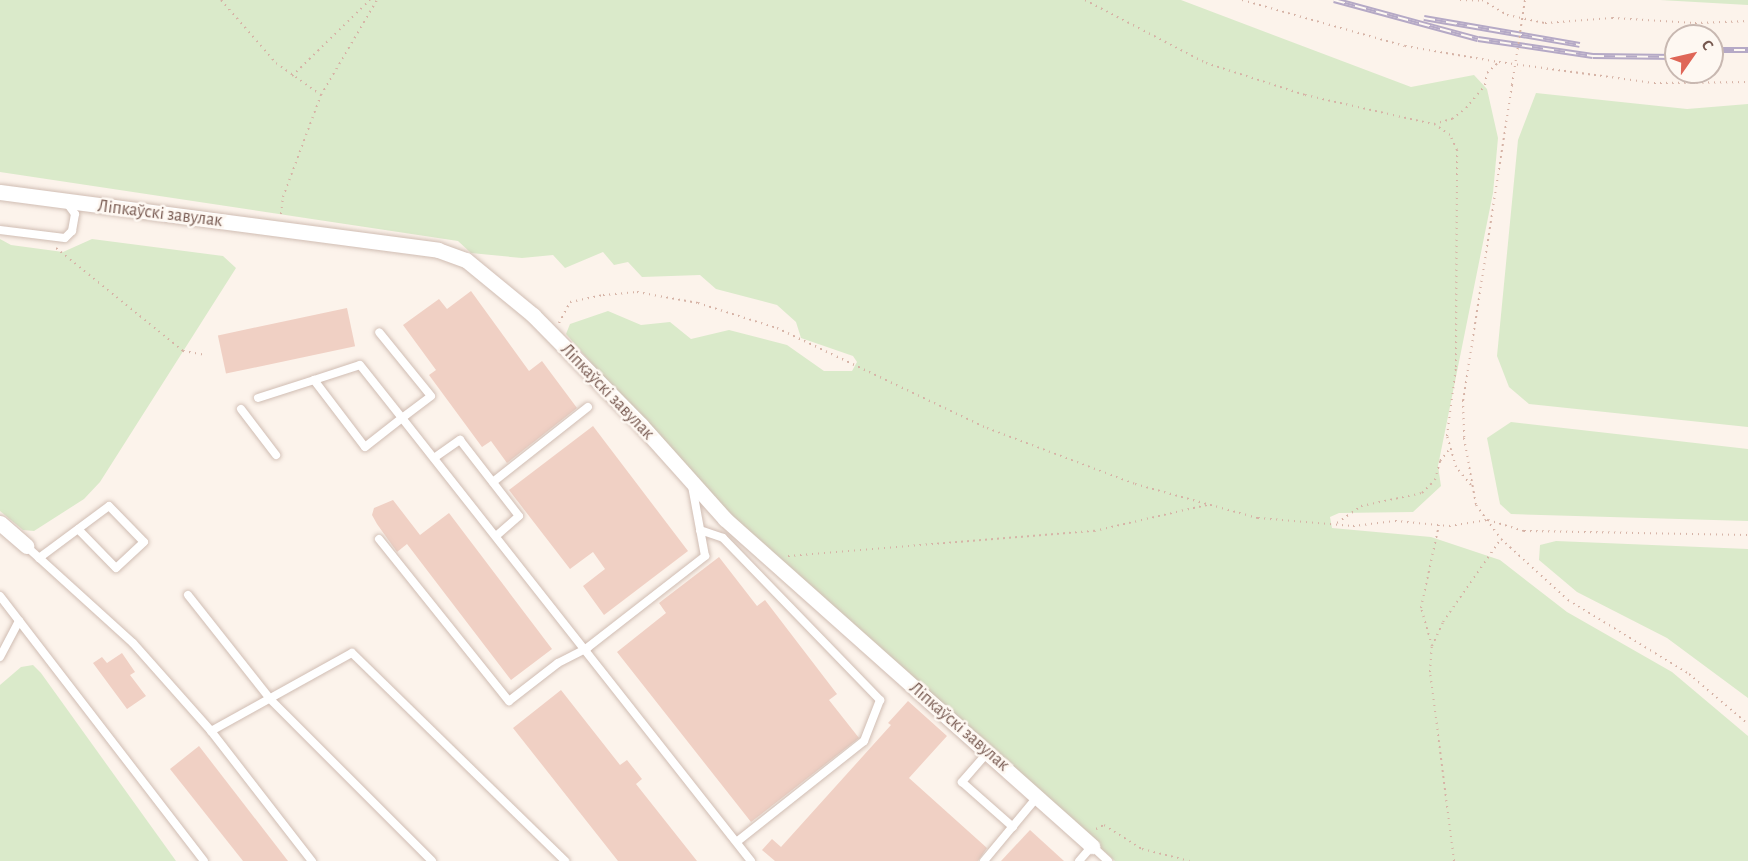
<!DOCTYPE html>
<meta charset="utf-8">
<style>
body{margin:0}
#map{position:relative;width:1748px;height:861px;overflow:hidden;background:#fcf3eb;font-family:"Alegreya Sans",sans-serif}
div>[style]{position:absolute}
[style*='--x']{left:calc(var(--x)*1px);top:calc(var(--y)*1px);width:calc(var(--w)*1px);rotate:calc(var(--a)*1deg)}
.green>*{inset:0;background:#daeaca}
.building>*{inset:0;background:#f0d0c4;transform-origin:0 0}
.path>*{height:2px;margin-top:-1px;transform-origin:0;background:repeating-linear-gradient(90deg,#d6b3a6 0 1.5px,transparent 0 6px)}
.roads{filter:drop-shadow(0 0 2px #d0bdb3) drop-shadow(0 0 2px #d0bdb3)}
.service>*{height:8px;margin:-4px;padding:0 4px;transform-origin:4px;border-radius:4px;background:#fff}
.minor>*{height:15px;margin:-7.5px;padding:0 7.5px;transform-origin:7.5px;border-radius:7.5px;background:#fff}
.rail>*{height:6px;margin-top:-3px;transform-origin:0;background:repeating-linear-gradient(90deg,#fef8f2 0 11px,#b5a9c6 0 22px);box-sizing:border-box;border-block:2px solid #b5a9c6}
.path-bridge>*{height:2px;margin-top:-1px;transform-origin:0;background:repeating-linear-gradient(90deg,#d6b3a6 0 1.5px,transparent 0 6px)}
span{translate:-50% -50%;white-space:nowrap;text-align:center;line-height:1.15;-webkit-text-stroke:5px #fef8f2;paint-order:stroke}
.street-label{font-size:18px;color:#76584f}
.north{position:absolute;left:1664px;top:24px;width:60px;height:60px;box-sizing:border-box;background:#fef8f2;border:2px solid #c8b8b1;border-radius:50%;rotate:56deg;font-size:16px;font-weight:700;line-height:24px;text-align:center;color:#76584f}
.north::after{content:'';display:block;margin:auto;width:21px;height:27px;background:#df6657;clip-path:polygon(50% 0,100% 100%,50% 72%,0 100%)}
</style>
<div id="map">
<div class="green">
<div style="clip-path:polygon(0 0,1181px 0,1411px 87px,1474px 75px,1487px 89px,1498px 138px,1493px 193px,1438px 466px,1441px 486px,1413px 512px,1339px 513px,1330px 517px,1332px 528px,1431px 537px,1500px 560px,1567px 612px,1672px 672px,1748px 736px,1748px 861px,1115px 861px,708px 496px,566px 334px,570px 324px,608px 311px,641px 325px,670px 322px,691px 339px,729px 330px,787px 345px,824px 371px,852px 371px,857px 362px,853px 356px,801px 338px,796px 322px,777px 305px,716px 289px,700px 275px,642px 277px,628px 262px,614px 265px,603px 252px,565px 268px,553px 255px,522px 258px,471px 253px,458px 241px,0 172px)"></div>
<div style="clip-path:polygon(1660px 0,1748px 0,1748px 5px)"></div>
<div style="clip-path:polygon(1536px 93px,1687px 109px,1748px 104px,1748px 427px,1529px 404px,1509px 387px,1497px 356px,1518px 140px)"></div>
<div style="clip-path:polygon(0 239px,11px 245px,63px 252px,92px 239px,223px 256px,236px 268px,100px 482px,84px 499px,34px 531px,23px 530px,0 511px)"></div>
<div style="clip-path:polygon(1511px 422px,1748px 449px,1748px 521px,1511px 514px,1500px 504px,1487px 438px)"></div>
<div style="clip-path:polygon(1556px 541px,1748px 549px,1748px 698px,1667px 638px,1577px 592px,1539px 560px,1540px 545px)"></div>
<div style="clip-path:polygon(33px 665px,41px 673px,176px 861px,0 861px,0 685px,21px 667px)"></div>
</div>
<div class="building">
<div style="clip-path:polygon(471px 291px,529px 371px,542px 361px,577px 408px,507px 463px,491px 441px,482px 447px,429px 375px,436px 370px,403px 325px,439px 299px,447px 309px)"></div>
<div style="left:347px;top:308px;width:39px;height:132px;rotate:78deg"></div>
<div style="clip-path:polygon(593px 426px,688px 551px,604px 615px,583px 586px,605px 569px,593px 552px,570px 569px,509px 490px)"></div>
<div style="clip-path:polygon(393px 500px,420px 535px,449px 513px,552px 649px,511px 680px,407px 544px,397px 552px,377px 524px,372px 515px,374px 508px)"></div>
<div style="clip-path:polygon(719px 557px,757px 606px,765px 600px,837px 694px,829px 700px,859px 738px,751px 822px,617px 652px,666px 613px,659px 603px)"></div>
<div style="clip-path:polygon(122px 653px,135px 672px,130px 675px,146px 696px,127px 709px,93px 663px,102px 657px,107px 663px)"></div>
<div style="clip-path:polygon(561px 690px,620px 765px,627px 760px,642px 779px,636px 784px,697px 861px,618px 861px,513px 728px)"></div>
<div style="clip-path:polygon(908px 701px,947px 736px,909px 778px,987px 848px,978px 861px,775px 861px,762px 850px,772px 839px,781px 847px,891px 725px,888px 723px)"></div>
<div style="clip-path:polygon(199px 746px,288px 861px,243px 861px,170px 769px)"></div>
<div style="clip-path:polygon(1030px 830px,1064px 861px,1001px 861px)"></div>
</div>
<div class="path">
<div style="--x:221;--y:0;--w:84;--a:48.9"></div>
<div style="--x:276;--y:63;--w:55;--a:35.4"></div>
<div style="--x:321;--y:95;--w:110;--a:-59.5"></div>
<div style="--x:1085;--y:0;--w:136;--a:27.5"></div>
<div style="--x:1206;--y:63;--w:104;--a:17.9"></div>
<div style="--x:1305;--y:95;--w:131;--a:12.8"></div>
<div style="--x:1242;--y:0;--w:169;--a:15.8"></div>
<div style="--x:1405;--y:46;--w:95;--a:9.7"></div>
<div style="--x:1499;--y:62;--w:156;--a:7.7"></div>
<div style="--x:1654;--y:83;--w:94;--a:-0.6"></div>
<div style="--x:1460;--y:0;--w:24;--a:2"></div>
<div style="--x:1482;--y:0;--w:29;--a:31"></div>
<div style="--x:1507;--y:15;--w:39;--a:12"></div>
<div style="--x:1545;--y:23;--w:67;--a:-4.3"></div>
<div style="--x:1612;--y:18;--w:83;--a:3.4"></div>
<div style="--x:1695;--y:23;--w:53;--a:-2.2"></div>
<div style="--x:292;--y:76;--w:109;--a:-44.3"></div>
<div style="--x:1512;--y:85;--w:319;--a:98.8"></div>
<div style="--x:1463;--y:400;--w:38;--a:88"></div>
<div style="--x:1464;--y:438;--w:68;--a:79.8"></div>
<div style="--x:1476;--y:505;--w:42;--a:53.7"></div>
<div style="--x:1501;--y:539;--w:91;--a:42.3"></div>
<div style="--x:1568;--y:600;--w:142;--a:31.4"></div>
<div style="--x:1689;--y:674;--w:77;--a:40.3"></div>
<div style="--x:281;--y:214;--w:17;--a:-83"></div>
<div style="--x:283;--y:197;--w:109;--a:-69.6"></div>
<div style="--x:56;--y:248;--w:164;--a:39"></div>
<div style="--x:183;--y:351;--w:22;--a:10"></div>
<div style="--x:559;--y:323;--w:24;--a:-62"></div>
<div style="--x:570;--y:302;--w:34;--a:-12"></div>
<div style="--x:603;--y:295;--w:34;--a:-5"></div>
<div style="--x:637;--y:292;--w:62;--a:10.2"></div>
<div style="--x:698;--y:303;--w:83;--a:17.6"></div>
<div style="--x:777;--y:328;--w:233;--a:25.5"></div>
<div style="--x:987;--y:428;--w:158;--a:20.7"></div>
<div style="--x:1135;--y:484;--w:128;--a:15.5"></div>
<div style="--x:1258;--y:518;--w:95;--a:4.8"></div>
<div style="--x:1353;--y:526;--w:42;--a:-6.8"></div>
<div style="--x:1395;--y:521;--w:54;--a:5.3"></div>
<div style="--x:1449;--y:526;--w:39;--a:-9"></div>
<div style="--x:1488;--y:520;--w:38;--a:17"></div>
<div style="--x:1524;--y:531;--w:224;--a:1"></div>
<div style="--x:1471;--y:485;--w:23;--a:-130"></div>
<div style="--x:1456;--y:467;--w:32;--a:-106"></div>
<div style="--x:1447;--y:436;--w:70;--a:-82.6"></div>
<div style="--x:1456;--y:367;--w:217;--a:-89.7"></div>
<div style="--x:1457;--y:150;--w:17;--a:-115"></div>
<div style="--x:1450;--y:135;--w:19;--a:-145"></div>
<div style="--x:1434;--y:124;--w:19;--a:-16"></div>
<div style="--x:1452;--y:119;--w:18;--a:-38"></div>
<div style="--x:1466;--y:108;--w:30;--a:-50"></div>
<div style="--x:1485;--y:85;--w:12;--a:-81"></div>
<div style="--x:1487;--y:73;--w:16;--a:-43"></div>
<div style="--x:1337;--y:523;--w:29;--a:-35"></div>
<div style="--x:1361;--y:506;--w:62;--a:-12"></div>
<div style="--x:1422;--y:493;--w:18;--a:-45"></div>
<div style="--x:1435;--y:480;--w:20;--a:-75"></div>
<div style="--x:1440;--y:461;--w:14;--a:-51"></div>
<div style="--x:788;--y:556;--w:307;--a:-4.7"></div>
<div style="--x:1094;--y:531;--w:116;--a:-13"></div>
<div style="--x:1432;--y:646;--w:40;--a:-106"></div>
<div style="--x:1421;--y:608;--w:85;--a:-77.8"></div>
<div style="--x:1096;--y:829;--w:9;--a:-27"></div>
<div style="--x:1104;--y:825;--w:45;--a:32.3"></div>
<div style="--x:1142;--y:849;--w:49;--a:14"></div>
<div style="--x:1454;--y:861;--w:191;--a:-97.2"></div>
<div style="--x:1430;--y:672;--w:26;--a:-86"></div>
<div style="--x:1432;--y:646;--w:26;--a:-65"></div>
<div style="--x:1443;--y:622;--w:101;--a:-55.1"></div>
</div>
<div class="roads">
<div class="service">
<div style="--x:0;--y:230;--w:65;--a:7"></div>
<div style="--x:65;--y:238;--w:10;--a:-45"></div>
<div style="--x:72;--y:231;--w:17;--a:-80"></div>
<div style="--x:75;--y:214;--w:14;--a:-126"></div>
<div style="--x:314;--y:380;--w:48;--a:-18.1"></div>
<div style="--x:360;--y:365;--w:68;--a:51.6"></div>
<div style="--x:402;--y:418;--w:36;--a:-37"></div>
<div style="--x:431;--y:396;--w:82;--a:-129.1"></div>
<div style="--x:258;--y:398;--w:59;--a:-17.8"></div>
<div style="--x:314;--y:380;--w:84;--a:52.7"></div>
<div style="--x:365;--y:447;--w:47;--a:-38.1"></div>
<div style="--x:402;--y:418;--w:564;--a:51.77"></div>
<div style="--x:241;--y:409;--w:58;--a:52.7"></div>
<div style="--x:434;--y:458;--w:32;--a:-35"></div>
<div style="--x:460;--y:440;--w:96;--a:52.2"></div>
<div style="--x:519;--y:516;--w:30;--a:139"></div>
<div style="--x:493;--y:482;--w:121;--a:-38.3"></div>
<div style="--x:700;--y:530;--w:24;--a:19"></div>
<div style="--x:723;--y:538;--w:226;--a:45.9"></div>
<div style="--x:880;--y:700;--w:44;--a:111.3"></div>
<div style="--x:864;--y:741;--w:161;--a:141.6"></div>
<div style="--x:379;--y:539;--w:208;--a:51.3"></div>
<div style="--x:509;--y:701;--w:62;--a:-37.8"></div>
<div style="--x:558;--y:663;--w:33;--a:-27"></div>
<div style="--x:587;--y:648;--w:150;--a:-37.9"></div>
<div style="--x:705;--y:556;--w:71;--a:-100.5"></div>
<div style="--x:26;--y:546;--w:144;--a:42.2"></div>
<div style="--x:133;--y:643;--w:118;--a:48.4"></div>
<div style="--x:211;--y:731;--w:165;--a:52.2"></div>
<div style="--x:39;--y:558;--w:87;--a:-36.6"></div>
<div style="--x:109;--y:506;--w:50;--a:45.8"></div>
<div style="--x:144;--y:542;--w:38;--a:137"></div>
<div style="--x:116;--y:568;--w:54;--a:-134.3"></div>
<div style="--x:188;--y:595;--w:132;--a:51.7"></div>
<div style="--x:270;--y:699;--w:229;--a:45"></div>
<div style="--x:0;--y:596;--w:334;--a:52.4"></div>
<div style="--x:0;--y:657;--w:41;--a:-62.2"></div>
<div style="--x:211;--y:731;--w:161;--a:-29"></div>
<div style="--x:352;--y:653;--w:298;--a:44.3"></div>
<div style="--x:988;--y:752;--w:40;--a:131"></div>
<div style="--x:962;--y:782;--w:68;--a:41.4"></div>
<div style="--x:984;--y:861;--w:85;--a:-50.3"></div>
<div style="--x:1079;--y:861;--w:20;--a:-49"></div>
<div style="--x:1092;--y:846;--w:22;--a:43"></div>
</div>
<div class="minor">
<div style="--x:0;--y:192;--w:442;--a:7.5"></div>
<div style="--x:438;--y:250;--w:30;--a:20"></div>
<div style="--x:466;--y:260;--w:87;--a:39.4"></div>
<div style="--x:533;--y:315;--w:154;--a:45.5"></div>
<div style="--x:641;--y:425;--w:126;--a:48.2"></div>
<div style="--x:725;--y:519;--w:492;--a:41.7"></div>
<div style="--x:0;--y:523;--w:35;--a:41"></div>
</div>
</div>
<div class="rail">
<div style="--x:1334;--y:0;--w:149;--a:15.2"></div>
<div style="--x:1478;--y:39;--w:116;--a:8.4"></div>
<div style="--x:1593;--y:56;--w:83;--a:0.7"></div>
<div style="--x:1424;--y:18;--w:158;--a:9.8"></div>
<div style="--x:1712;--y:50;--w:36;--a:0"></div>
</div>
<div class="path-bridge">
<div style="--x:1512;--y:85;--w:86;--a:-81.3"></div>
</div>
<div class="street-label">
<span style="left:160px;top:214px;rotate:7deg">Ліпкаўскі завулак</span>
<span style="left:607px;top:392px;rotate:46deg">Ліпкаўскі завулак</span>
<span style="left:959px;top:727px;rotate:41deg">Ліпкаўскі завулак</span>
</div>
<div class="north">С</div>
</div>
